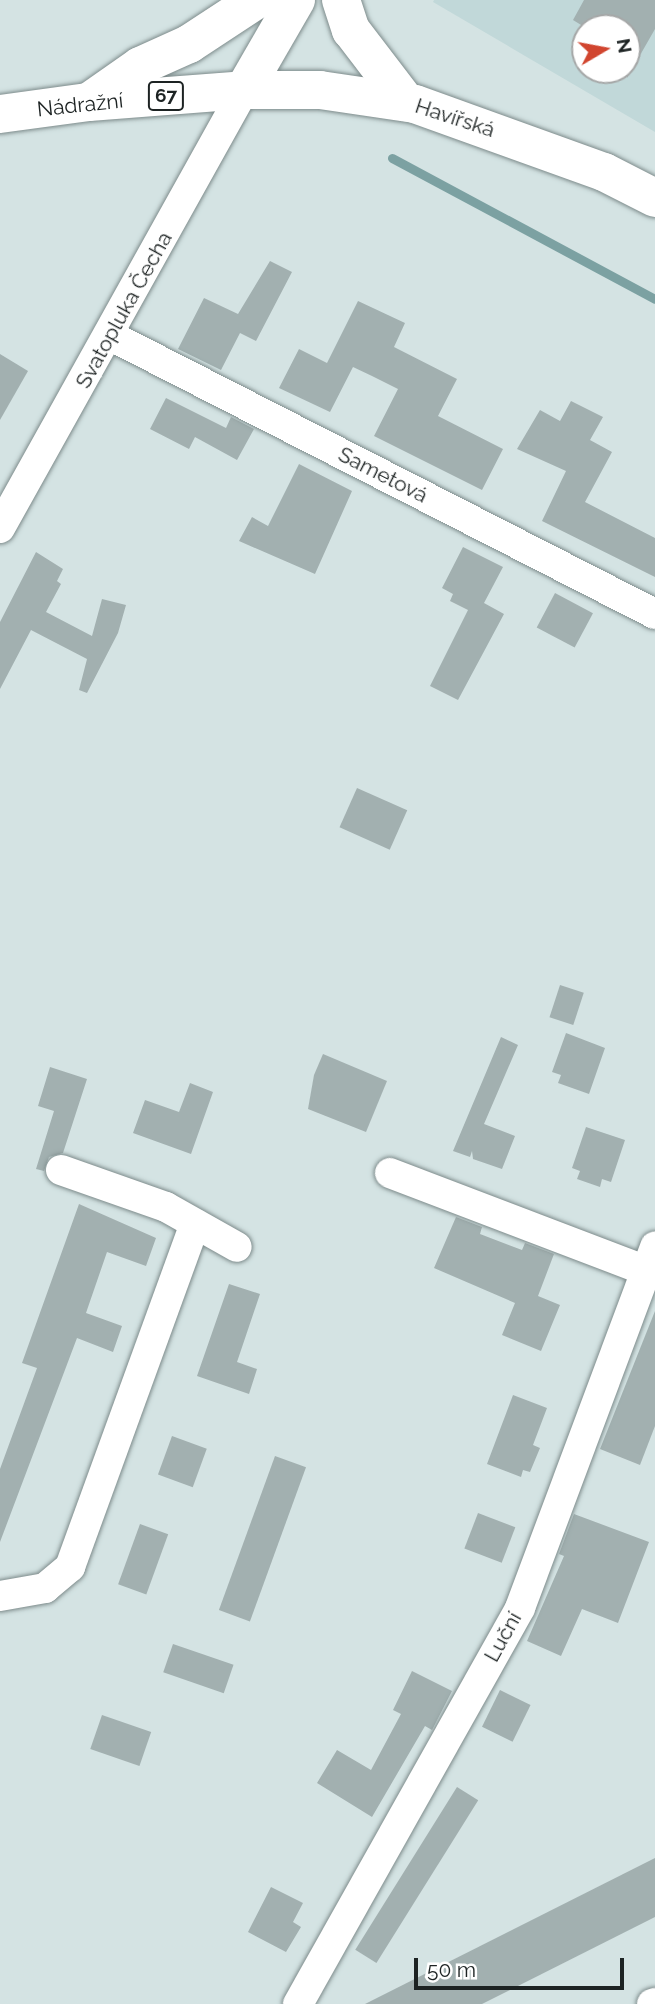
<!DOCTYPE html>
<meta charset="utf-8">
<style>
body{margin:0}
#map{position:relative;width:655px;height:2004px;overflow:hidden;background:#d4e3e3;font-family:Raleway,sans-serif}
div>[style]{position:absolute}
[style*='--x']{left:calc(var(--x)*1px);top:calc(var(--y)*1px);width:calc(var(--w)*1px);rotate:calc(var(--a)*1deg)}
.built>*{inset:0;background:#c1d8d9}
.stream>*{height:9px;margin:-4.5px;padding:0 4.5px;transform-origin:4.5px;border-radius:4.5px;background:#7ca1a2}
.building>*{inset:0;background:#a2b0b0;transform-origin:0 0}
.roads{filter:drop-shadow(0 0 2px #7d8b8b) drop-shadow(0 0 2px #7d8b8b)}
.street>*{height:30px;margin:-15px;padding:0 15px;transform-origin:15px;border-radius:15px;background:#fff}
.secondary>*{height:38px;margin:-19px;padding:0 19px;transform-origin:19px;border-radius:19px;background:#fff}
.primary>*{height:38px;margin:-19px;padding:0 19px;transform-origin:19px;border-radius:19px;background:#fff}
span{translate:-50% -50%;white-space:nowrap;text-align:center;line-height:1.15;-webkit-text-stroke:6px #fff;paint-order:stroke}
.shield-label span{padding:2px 5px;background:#fff;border:2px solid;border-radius:5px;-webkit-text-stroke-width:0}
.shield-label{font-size:19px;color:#1d2323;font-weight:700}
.street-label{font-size:21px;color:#1d2323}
.north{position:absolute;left:571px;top:14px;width:70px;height:70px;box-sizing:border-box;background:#fff;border:2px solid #a5a7a7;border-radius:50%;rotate:80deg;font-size:19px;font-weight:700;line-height:28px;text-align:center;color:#1d2323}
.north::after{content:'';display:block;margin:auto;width:24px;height:32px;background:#d1452f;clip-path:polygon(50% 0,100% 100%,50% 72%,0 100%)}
.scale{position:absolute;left:414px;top:1958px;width:210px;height:32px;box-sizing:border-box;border:4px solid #1d2323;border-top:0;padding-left:9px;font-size:21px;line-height:24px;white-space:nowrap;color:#1d2323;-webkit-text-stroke:5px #fff;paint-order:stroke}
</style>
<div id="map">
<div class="built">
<div style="clip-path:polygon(evenodd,434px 0,655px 0,655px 132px,433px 2px,434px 0,585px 28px,627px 28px,627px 70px,585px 70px,585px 28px)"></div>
</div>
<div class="stream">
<div style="--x:392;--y:158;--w:298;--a:28.2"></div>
</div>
<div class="building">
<div style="clip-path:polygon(584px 0,655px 0,655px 29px,627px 78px,627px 28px,586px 28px,573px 20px)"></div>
<div style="clip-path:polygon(270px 261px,292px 272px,256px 341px,240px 333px,221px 370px,178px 349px,204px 298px,238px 314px)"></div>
<div style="clip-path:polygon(358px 301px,405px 323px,394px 347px,457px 379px,438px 416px,503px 449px,482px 490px,374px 436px,398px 389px,372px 376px,353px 367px,330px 412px,279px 388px,299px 349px,327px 363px)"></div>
<div style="clip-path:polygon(0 354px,28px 371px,0 420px)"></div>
<div style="clip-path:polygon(166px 398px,226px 428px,231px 417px,254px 429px,237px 460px,195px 437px,189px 449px,150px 429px)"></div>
<div style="clip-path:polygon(571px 401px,603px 417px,590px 440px,612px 452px,585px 502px,655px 538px,655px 577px,542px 521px,566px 471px,517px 449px,540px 410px,560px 421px)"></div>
<div style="clip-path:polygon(299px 464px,352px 491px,315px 574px,239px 541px,252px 517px,268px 526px)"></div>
<div style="clip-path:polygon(463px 547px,503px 567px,484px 603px,504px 614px,458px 700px,430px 686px,468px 610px,450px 601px,453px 594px,442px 588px)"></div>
<div style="clip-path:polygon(36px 552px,63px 569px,57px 581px,61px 584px,46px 612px,92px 636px,102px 599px,126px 605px,118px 633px,87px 693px,79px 690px,87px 659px,31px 630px,0 689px,0 622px)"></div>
<div style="left:555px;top:593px;width:43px;height:39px;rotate:28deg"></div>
<div style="left:357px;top:788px;width:55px;height:43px;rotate:24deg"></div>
<div style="left:560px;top:985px;width:25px;height:34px;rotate:18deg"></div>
<div style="clip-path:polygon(566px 1033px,605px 1048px,589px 1094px,558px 1083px,561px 1075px,552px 1072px)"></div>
<div style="clip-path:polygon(501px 1037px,518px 1045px,484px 1124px,515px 1136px,502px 1169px,473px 1159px,472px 1151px,470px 1157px,453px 1151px)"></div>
<div style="clip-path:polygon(323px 1054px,387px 1081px,366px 1132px,308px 1109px,314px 1075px)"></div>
<div style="clip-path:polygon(50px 1067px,87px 1079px,63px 1153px,49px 1157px,44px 1171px,36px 1169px,54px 1111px,38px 1106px)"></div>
<div style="clip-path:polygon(190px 1083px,213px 1092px,191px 1154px,133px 1133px,145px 1100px,179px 1112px)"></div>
<div style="clip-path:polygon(586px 1127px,625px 1140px,611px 1182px,602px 1179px,600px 1187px,577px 1179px,580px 1171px,572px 1168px)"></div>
<div style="clip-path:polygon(79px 1204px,156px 1238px,146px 1266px,107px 1252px,86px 1313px,122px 1326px,113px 1352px,77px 1338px,0 1542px,0 1469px,37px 1368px,22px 1363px)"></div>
<div style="clip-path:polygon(456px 1217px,482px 1227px,480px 1234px,522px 1250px,525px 1243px,554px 1254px,538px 1296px,560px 1305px,541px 1351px,502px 1335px,515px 1303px,434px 1268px)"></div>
<div style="clip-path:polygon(229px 1284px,260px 1294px,237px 1362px,257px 1369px,249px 1394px,197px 1376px)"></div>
<div style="clip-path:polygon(655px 1311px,655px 1426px,640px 1465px,600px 1449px)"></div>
<div style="clip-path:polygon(513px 1395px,547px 1408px,533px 1445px,540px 1448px,530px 1472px,523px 1470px,521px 1477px,487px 1464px)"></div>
<div style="left:172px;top:1436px;width:37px;height:41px;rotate:20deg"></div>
<div style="left:275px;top:1456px;width:33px;height:164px;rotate:20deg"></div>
<div style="left:478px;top:1513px;width:40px;height:38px;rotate:21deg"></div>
<div style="clip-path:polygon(574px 1514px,649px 1542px,618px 1623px,582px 1609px,561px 1656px,527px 1641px,564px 1556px,559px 1554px)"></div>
<div style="left:140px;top:1524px;width:30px;height:64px;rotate:20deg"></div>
<div style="left:173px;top:1644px;width:64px;height:30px;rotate:19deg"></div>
<div style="clip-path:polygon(412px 1671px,452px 1691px,432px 1730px,425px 1726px,372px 1817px,317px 1783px,337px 1750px,371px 1770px,401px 1714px,393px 1710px)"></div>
<div style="left:500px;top:1690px;width:34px;height:41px;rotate:26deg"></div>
<div style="left:102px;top:1715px;width:52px;height:36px;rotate:19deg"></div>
<div style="left:457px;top:1787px;width:25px;height:192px;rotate:32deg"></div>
<div style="clip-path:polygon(655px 1858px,655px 1917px,482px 2004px,365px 2004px)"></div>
<div style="clip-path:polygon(271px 1887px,303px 1903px,293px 1922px,301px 1927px,286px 1952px,248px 1932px)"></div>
</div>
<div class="roads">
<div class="street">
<div style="--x:111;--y:336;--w:611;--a:27.07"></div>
<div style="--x:0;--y:528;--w:501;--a:-60.88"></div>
<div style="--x:61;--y:1170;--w:111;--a:19.4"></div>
<div style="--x:166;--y:1207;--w:81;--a:29.4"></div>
<div style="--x:390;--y:1173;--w:274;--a:20.9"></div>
<div style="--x:0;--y:1596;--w:46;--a:-10.1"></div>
<div style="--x:45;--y:1588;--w:33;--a:-40"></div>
<div style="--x:70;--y:1567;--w:365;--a:-70"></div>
<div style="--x:298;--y:2004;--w:454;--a:-60.7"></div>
<div style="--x:520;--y:1608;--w:386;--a:-69.5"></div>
<div style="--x:652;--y:2004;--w:3;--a:-18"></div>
</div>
<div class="secondary">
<div style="--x:341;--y:0;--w:32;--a:72"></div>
<div style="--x:351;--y:30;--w:91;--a:52.6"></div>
<div style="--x:244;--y:90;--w:76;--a:0"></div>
<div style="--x:320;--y:90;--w:96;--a:8.4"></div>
<div style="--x:415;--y:104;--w:201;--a:19.8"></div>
<div style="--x:604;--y:172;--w:57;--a:27"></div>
</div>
<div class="primary">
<div style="--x:90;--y:101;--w:61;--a:-35"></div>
<div style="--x:140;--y:66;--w:54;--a:-24.2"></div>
<div style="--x:189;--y:44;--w:80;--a:-33.3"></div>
<div style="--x:0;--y:114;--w:90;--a:-7.7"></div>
<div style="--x:89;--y:102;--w:155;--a:-4.4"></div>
<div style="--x:244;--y:90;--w:104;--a:-60"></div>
</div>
</div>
<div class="shield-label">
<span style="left:166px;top:96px">67</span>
</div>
<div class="street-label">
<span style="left:80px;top:105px;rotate:-6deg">Nádražní</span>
<span style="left:455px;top:118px;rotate:18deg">Havířská</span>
<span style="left:124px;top:310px;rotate:-61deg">Svatopluka Čecha</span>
<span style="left:383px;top:475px;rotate:27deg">Sametová</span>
<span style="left:503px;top:1637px;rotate:-61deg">Luční</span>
</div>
<div class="north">N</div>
<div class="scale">50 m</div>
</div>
